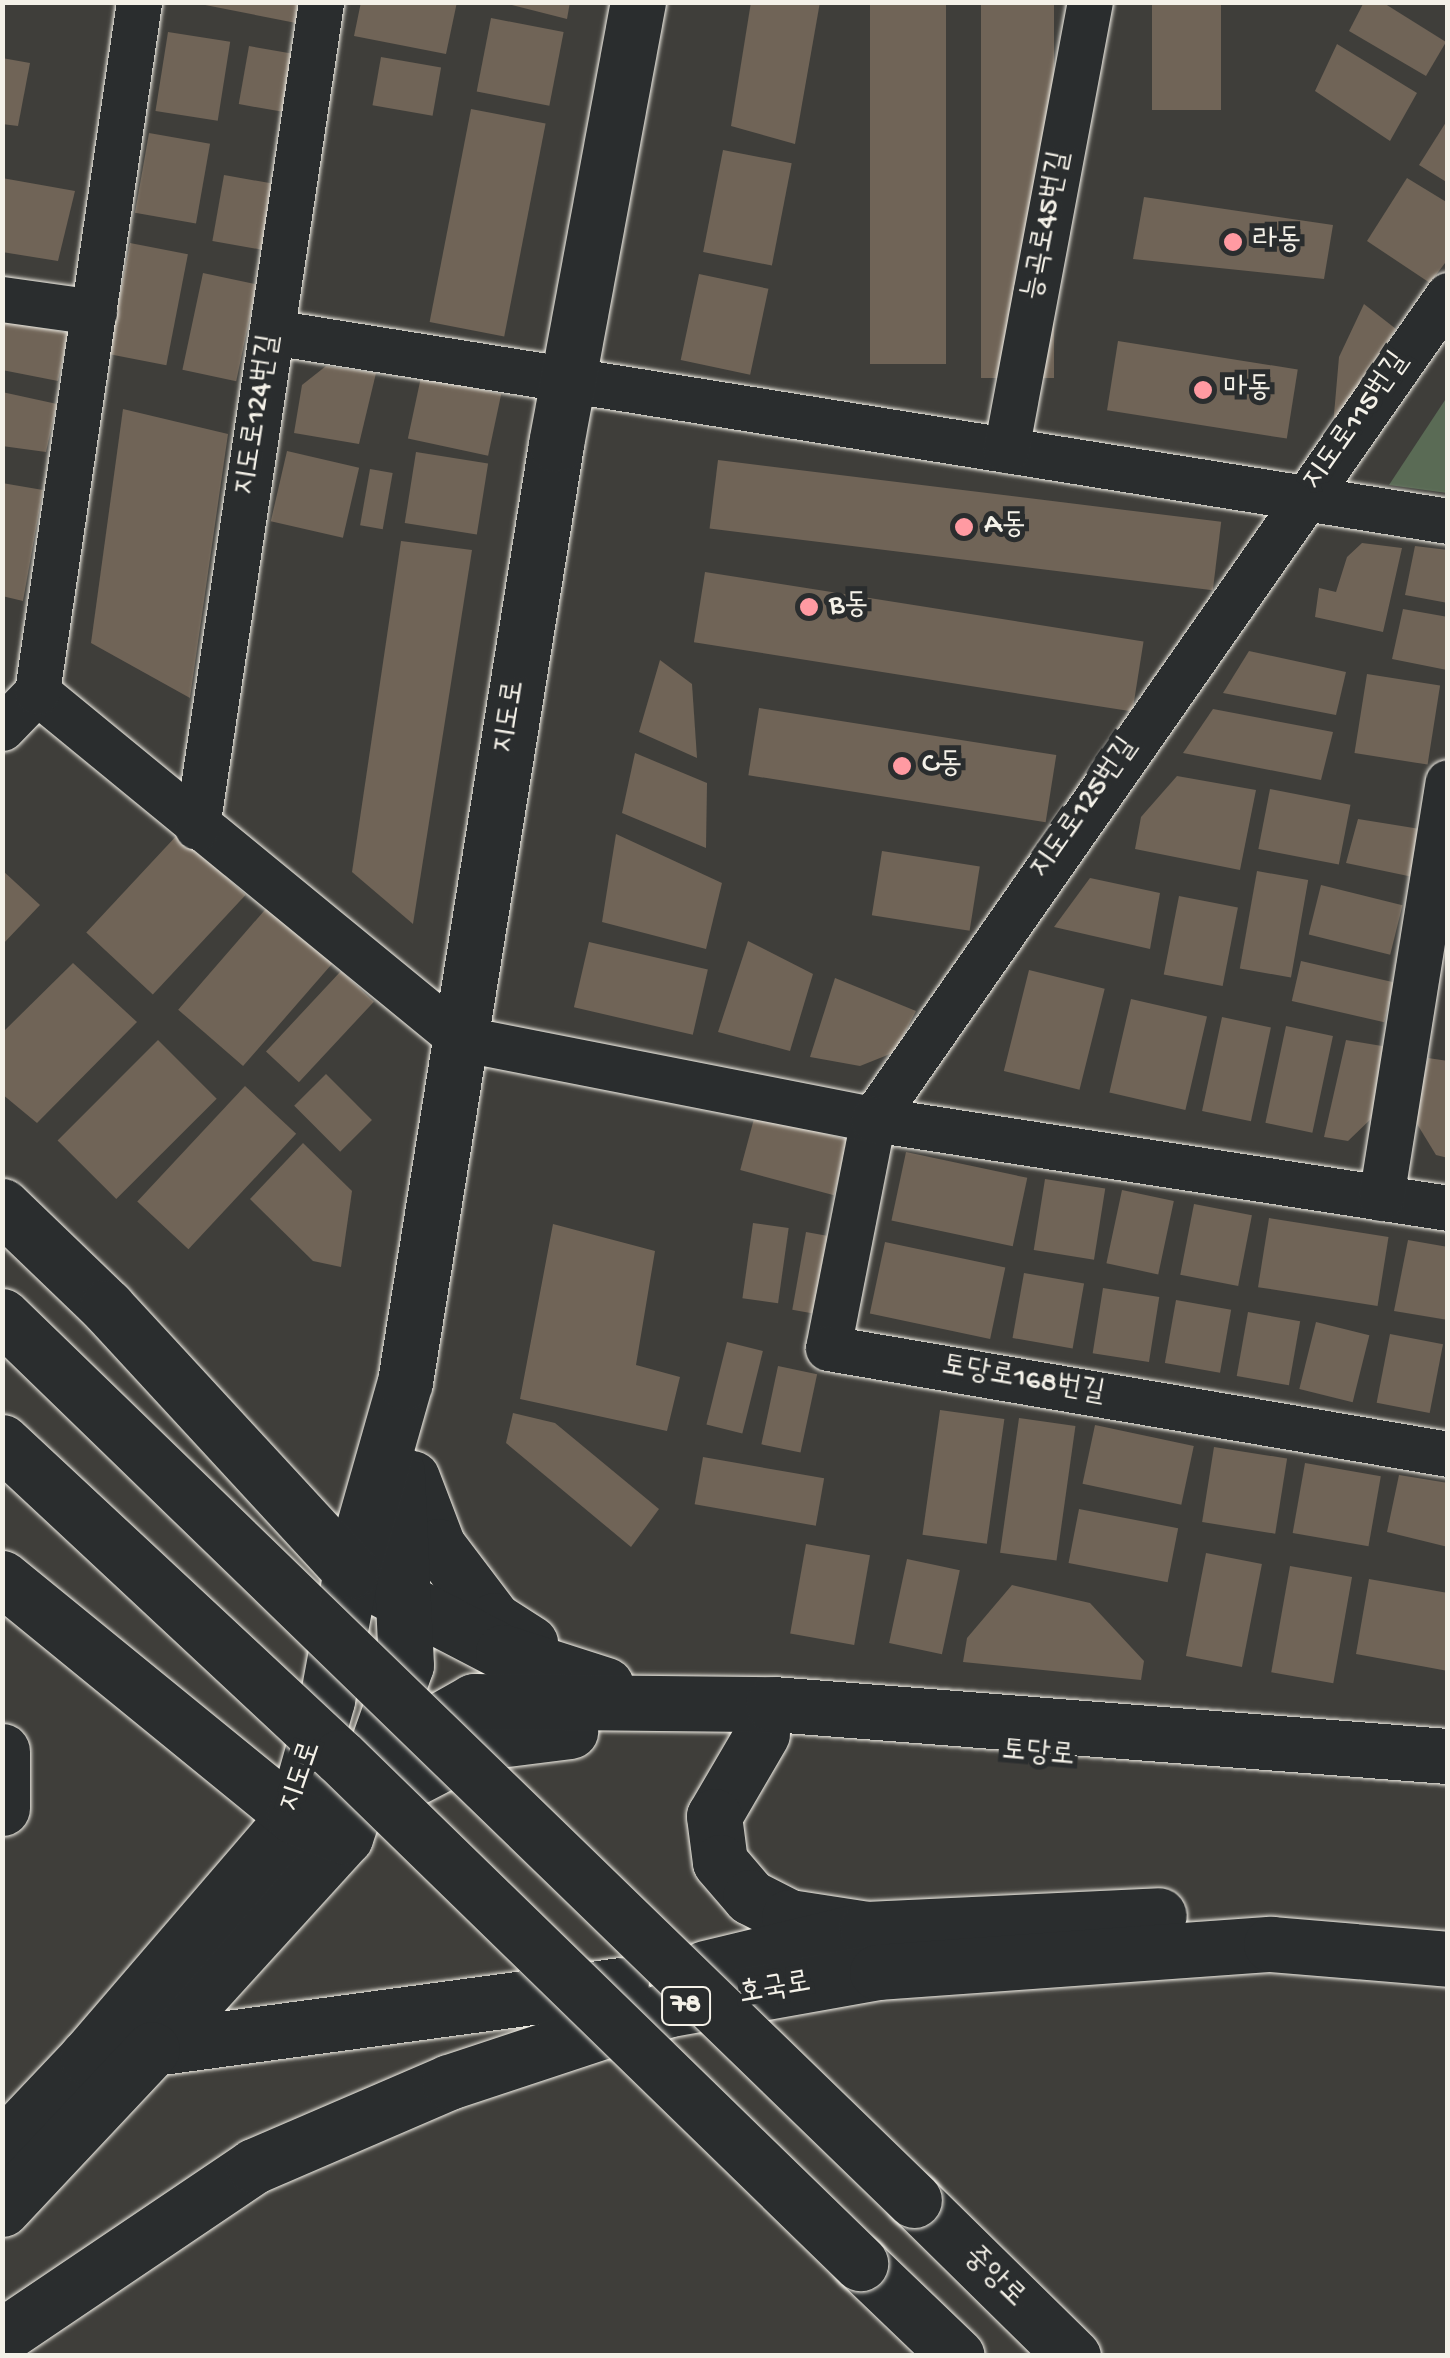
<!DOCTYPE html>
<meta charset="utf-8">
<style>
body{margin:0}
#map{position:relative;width:1450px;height:2358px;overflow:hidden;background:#3f3e3a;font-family:"Gochi Hand","Poor Story",sans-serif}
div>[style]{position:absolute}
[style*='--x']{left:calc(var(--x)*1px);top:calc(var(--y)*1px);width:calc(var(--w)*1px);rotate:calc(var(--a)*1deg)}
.green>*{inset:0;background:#5a6b55}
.building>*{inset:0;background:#706457;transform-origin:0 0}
.roads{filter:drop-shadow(0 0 2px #f4f1e8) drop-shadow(0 0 2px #f4f1e8)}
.minor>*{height:45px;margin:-22.5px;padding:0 22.5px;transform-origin:22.5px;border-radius:22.5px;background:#2a2d2e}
.secondary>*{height:55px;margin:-27.5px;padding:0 27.5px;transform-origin:27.5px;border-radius:27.5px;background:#2a2d2e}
.primary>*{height:55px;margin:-27.5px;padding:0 27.5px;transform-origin:27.5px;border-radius:27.5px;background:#2a2d2e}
.bridges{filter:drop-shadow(0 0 2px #f4f1e8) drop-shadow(0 0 2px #f4f1e8)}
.primary-bridge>*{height:55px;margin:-27.5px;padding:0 27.5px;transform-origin:27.5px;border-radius:27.5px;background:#2a2d2e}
.dots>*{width:28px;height:28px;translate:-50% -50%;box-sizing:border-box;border:5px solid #2a2d2e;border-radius:50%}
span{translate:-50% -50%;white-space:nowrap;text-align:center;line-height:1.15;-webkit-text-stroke:10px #2a2d2e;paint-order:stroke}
.shield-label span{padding:2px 8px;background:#2a2d2e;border:2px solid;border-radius:8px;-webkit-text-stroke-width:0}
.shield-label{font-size:28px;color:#f4f1e8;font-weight:700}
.street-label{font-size:30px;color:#f4f1e8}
.poi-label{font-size:30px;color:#f4f1e8}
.left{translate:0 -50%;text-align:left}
.frame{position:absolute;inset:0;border:5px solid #f4f1e8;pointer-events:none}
</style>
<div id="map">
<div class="green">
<div style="clip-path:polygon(1447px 397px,1447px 493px,1389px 485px)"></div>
</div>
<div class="building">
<div style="clip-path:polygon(190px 2px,300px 2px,296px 23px)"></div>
<div style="clip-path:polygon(361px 2px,457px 2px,446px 54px,354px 36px)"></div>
<div style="clip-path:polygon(500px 2px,570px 2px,567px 19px)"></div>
<div style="clip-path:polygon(751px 2px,820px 2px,795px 144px,731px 126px)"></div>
<div style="left:870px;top:2px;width:76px;height:362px"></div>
<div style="left:981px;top:2px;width:73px;height:376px"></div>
<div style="left:1152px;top:2px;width:69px;height:108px"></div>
<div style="clip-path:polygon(1364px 2px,1382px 2px,1446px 42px,1426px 76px,1349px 31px)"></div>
<div style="left:491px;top:18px;width:74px;height:75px;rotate:11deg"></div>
<div style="left:168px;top:32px;width:63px;height:80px;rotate:9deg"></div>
<div style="clip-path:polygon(1337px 44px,1417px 93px,1390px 141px,1315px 91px)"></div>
<div style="left:249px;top:46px;width:46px;height:59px;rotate:10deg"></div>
<div style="left:381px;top:57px;width:61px;height:49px;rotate:10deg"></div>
<div style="clip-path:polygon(2px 58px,30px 63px,18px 126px,2px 124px)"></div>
<div style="left:471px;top:109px;width:76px;height:217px;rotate:11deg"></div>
<div style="clip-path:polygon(1448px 119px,1448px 183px,1419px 165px)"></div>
<div style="left:149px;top:133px;width:62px;height:81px;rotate:10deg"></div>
<div style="left:723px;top:150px;width:70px;height:104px;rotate:11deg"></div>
<div style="left:224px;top:175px;width:52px;height:67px;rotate:10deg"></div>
<div style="clip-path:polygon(2px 178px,75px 191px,58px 261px,2px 252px)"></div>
<div style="clip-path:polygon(1407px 178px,1448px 203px,1448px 259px,1430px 283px,1367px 241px)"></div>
<div style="clip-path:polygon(1144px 197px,1333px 225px,1324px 279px,1133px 259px)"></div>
<div style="left:130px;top:243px;width:59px;height:113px;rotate:11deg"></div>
<div style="left:203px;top:273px;width:55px;height:99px;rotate:12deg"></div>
<div style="left:699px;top:274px;width:71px;height:88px;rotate:12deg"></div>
<div style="clip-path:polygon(1364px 304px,1396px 329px,1333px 426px,1339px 357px)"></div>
<div style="clip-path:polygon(2px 321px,69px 333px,58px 381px,2px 370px)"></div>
<div style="left:1118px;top:341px;width:182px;height:70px;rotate:9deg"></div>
<div style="clip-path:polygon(326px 366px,376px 373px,359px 444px,294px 433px,302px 385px)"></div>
<div style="left:421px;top:377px;width:82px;height:63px;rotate:12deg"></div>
<div style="clip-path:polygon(2px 392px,57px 404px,46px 452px,2px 446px)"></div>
<div style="clip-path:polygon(123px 409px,228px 434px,190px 698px,91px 643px)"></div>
<div style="left:287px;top:451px;width:74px;height:72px;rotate:13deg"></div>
<div style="left:416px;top:452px;width:73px;height:72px;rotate:9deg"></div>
<div style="left:718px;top:460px;width:507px;height:69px;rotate:7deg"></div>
<div style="left:370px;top:469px;width:23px;height:57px;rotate:10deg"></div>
<div style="clip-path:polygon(2px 483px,43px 490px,23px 601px,2px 596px)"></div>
<div style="clip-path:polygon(401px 541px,472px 550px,413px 924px,352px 872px)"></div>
<div style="clip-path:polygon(1362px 543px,1402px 548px,1383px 632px,1315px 617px,1319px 588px,1336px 592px,1347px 557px)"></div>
<div style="clip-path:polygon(1415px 546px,1448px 550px,1448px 603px,1405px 595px)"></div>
<div style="left:705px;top:572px;width:444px;height:71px;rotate:9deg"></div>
<div style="clip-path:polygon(1403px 609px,1448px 617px,1447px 670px,1392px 659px)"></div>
<div style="clip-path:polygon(1249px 651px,1346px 672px,1336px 715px,1223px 693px)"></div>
<div style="clip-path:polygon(660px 660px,692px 684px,697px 758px,639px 732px)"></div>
<div style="left:1367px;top:674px;width:74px;height:80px;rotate:9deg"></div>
<div style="left:759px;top:708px;width:301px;height:68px;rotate:9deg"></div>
<div style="clip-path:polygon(1213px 709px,1333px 732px,1321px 780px,1183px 753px)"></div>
<div style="clip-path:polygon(635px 753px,707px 783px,706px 848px,622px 813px)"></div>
<div style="clip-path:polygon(1177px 776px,1256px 790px,1240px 870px,1135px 849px,1141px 817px)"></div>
<div style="left:1270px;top:789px;width:82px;height:61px;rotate:11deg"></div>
<div style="clip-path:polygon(1358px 819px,1420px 829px,1413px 877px,1346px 863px)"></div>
<div style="left:179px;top:833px;width:91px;height:136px;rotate:43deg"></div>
<div style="clip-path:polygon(616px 834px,722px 883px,706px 949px,602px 922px)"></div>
<div style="left:882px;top:851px;width:99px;height:65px;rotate:9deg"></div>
<div style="clip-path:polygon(2px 870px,40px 905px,2px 945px)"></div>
<div style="left:1257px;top:871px;width:52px;height:99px;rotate:10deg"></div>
<div style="clip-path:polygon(1090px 878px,1160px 893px,1150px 949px,1054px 927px)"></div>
<div style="left:1321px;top:885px;width:84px;height:51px;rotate:14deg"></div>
<div style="left:1179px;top:896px;width:60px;height:80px;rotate:11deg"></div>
<div style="left:270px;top:904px;width:86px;height:140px;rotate:41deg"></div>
<div style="clip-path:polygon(748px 941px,813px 974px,790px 1051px,718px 1032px)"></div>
<div style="left:589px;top:942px;width:122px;height:67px;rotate:13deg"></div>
<div style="left:1301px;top:961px;width:95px;height:41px;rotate:13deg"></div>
<div style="clip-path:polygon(73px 963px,137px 1022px,37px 1123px,2px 1094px,2px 1033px)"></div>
<div style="left:1029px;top:970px;width:78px;height:104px;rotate:14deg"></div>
<div style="left:341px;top:971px;width:45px;height:110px;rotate:43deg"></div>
<div style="clip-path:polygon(835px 978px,916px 1011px,895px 1052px,860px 1066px,810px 1057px)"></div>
<div style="left:1131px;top:999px;width:78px;height:96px;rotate:13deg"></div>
<div style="left:1222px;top:1017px;width:50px;height:96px;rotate:12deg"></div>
<div style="left:1286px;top:1026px;width:48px;height:99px;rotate:12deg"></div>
<div style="left:158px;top:1040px;width:83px;height:142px;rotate:45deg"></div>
<div style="clip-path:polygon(1346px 1040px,1388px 1047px,1375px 1115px,1348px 1141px,1324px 1137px)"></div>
<div style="clip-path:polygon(1428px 1058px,1448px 1061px,1448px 1158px,1436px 1155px,1414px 1119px)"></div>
<div style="left:326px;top:1074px;width:65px;height:45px;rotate:45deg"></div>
<div style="left:245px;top:1086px;width:70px;height:158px;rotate:43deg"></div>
<div style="left:755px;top:1115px;width:97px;height:57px;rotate:15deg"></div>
<div style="clip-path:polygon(303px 1143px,352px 1191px,341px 1267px,313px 1261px,250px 1199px)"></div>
<div style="left:906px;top:1152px;width:124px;height:70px;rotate:12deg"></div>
<div style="left:1045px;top:1179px;width:61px;height:72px;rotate:9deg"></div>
<div style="left:1122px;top:1190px;width:53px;height:75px;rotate:12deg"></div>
<div style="left:1194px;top:1204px;width:59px;height:72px;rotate:11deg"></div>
<div style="left:1269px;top:1218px;width:121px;height:70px;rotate:9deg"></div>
<div style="left:753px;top:1223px;width:36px;height:76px;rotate:8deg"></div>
<div style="clip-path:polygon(553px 1224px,655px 1251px,636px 1365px,680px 1377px,667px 1431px,520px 1399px)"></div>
<div style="left:806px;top:1232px;width:34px;height:79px;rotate:10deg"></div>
<div style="clip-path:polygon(1408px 1240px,1448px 1247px,1448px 1320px,1394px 1311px)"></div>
<div style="left:885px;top:1242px;width:123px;height:73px;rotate:12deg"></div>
<div style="left:1024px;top:1273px;width:61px;height:66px;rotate:10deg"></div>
<div style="left:1103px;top:1288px;width:57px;height:66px;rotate:9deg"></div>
<div style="left:1176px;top:1300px;width:56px;height:64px;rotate:10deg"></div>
<div style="left:1248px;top:1312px;width:53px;height:65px;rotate:10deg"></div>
<div style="left:1316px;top:1322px;width:55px;height:69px;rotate:14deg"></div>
<div style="left:1390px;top:1334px;width:54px;height:70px;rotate:11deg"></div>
<div style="left:727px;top:1342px;width:37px;height:85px;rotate:14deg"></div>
<div style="left:778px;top:1366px;width:40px;height:80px;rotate:12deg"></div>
<div style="left:940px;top:1410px;width:65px;height:126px;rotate:8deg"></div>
<div style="clip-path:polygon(513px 1413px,555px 1423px,659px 1509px,631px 1547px,506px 1443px)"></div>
<div style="left:1019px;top:1418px;width:57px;height:136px;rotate:8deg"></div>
<div style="left:1095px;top:1425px;width:101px;height:60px;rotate:12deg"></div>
<div style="left:1214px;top:1447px;width:74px;height:76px;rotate:9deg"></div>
<div style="left:703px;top:1457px;width:123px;height:48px;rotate:10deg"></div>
<div style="left:1305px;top:1463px;width:77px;height:71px;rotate:10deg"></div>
<div style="clip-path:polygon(1399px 1475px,1448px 1483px,1448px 1547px,1387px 1532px)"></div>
<div style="left:1079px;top:1509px;width:101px;height:55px;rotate:11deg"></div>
<div style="left:806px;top:1544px;width:65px;height:91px;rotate:10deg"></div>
<div style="left:1206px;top:1553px;width:57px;height:105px;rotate:11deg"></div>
<div style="left:907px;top:1559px;width:54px;height:86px;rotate:12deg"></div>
<div style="left:1290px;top:1566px;width:63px;height:108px;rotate:10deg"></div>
<div style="clip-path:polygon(1369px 1579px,1448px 1593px,1448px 1671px,1356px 1654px)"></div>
<div style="clip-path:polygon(1012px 1585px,1090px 1603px,1144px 1661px,1141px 1680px,963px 1662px,967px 1638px)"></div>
</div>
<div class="roads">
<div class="minor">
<div style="--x:1448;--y:295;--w:1005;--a:124.91"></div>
<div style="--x:873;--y:1119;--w:233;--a:101.1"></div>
<div style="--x:828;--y:1348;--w:629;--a:9.7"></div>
<div style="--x:2;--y:299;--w:93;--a:8"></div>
<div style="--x:272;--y:332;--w:1191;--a:9.13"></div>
<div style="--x:1006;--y:450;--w:456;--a:-79.4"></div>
<div style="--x:37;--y:692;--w:546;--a:39.35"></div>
<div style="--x:459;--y:1038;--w:422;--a:11.1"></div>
<div style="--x:873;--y:1119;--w:582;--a:8.8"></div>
<div style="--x:2;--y:728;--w:50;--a:-45.8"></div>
<div style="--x:37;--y:692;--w:697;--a:-81.59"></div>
<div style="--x:197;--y:827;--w:834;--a:-81.45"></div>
<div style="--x:1381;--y:1198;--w:421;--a:-80.9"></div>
</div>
<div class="secondary">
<div style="--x:412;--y:1478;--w:73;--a:69.1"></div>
<div style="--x:438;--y:1546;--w:93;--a:52.9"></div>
<div style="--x:494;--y:1620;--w:43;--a:32.6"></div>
<div style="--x:378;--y:1587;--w:141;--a:27.5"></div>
<div style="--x:503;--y:1652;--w:108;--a:17.8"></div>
<div style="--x:762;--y:1734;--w:95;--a:120.3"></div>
<div style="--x:714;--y:1816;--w:46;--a:82.6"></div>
<div style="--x:720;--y:1862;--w:46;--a:49.4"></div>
<div style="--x:750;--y:1897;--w:44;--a:27.1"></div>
<div style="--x:789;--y:1917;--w:79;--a:8.7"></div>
<div style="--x:416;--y:1777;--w:76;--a:-27.6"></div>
<div style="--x:483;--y:1742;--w:88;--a:-7.2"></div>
<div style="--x:316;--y:1799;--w:70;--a:-35.7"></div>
<div style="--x:373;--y:1758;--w:116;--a:-29.4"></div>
<div style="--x:474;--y:1701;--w:299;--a:0.6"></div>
<div style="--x:773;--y:1704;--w:677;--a:4.41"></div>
<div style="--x:152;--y:2049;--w:287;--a:-47.7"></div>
<div style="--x:345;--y:1837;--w:182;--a:-70.5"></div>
<div style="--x:406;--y:1665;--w:194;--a:-92.7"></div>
<div style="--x:87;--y:2057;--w:318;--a:-49.3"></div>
<div style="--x:294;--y:1816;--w:121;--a:-74.1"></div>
<div style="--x:327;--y:1700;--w:131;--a:-79.5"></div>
<div style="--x:351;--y:1571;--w:197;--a:-74.1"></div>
<div style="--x:405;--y:1382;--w:950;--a:-80.85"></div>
<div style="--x:556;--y:444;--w:450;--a:-79.5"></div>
</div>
<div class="primary">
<div style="--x:2;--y:1206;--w:146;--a:43.9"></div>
<div style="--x:107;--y:1307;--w:359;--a:47.3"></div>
<div style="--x:2;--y:1578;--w:377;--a:39.2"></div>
<div style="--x:294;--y:1816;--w:55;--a:22.4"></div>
<div style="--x:2;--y:1751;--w:57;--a:90"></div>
<div style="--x:705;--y:1968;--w:167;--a:-13.5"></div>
<div style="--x:867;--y:1929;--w:292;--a:-2.7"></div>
<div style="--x:2;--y:2147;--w:124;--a:-46.6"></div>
<div style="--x:87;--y:2057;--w:539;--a:-7.68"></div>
<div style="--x:914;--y:2200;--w:223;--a:44.5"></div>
<div style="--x:2;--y:2209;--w:219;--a:-46.8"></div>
<div style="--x:860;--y:2263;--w:134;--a:43.8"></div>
<div style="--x:2;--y:2336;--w:304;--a:-34"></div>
<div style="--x:254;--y:2166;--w:212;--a:-23.3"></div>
<div style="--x:449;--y:2082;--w:233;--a:-18.3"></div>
<div style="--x:670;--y:2009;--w:210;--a:-10.1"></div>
<div style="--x:877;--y:1972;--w:395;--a:-4.1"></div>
<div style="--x:1271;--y:1944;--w:178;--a:4.8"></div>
</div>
</div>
<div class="bridges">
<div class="primary-bridge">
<div style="--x:2;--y:1316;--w:1270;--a:44.11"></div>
<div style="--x:2;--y:1442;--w:462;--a:43"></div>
<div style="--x:340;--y:1757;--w:726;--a:44.22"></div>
</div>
</div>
<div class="dots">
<div style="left:1233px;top:242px;background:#ff9aa2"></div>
<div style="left:1203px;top:390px;background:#ff9aa2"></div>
<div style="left:964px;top:527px;background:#ff9aa2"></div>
<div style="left:809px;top:607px;background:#ff9aa2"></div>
<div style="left:902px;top:766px;background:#ff9aa2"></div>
</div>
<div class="shield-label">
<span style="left:686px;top:2006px">78</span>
</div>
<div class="street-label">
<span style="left:1048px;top:226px;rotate:-79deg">능곡로45번길</span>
<span style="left:259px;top:415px;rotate:-81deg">지도로124번길</span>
<span style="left:1357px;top:422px;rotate:-55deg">지도로115번길</span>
<span style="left:511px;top:717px;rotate:-81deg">지도로</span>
<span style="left:1085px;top:809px;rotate:-55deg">지도로125번길</span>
<span style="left:1023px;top:1381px;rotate:10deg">토당로168번길</span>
<span style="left:1038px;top:1755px;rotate:5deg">토당로</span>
<span style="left:302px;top:1777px;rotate:-71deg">지도로</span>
<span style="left:775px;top:1990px;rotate:-10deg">호국로</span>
<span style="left:993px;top:2278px;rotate:44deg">중앙로</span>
</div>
<div class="poi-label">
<span class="left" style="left:1253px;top:242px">라동</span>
<span class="left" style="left:1223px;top:390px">마동</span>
<span class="left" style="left:984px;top:527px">A동</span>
<span class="left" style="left:829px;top:607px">B동</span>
<span class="left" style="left:922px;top:766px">C동</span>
</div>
<div class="frame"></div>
</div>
